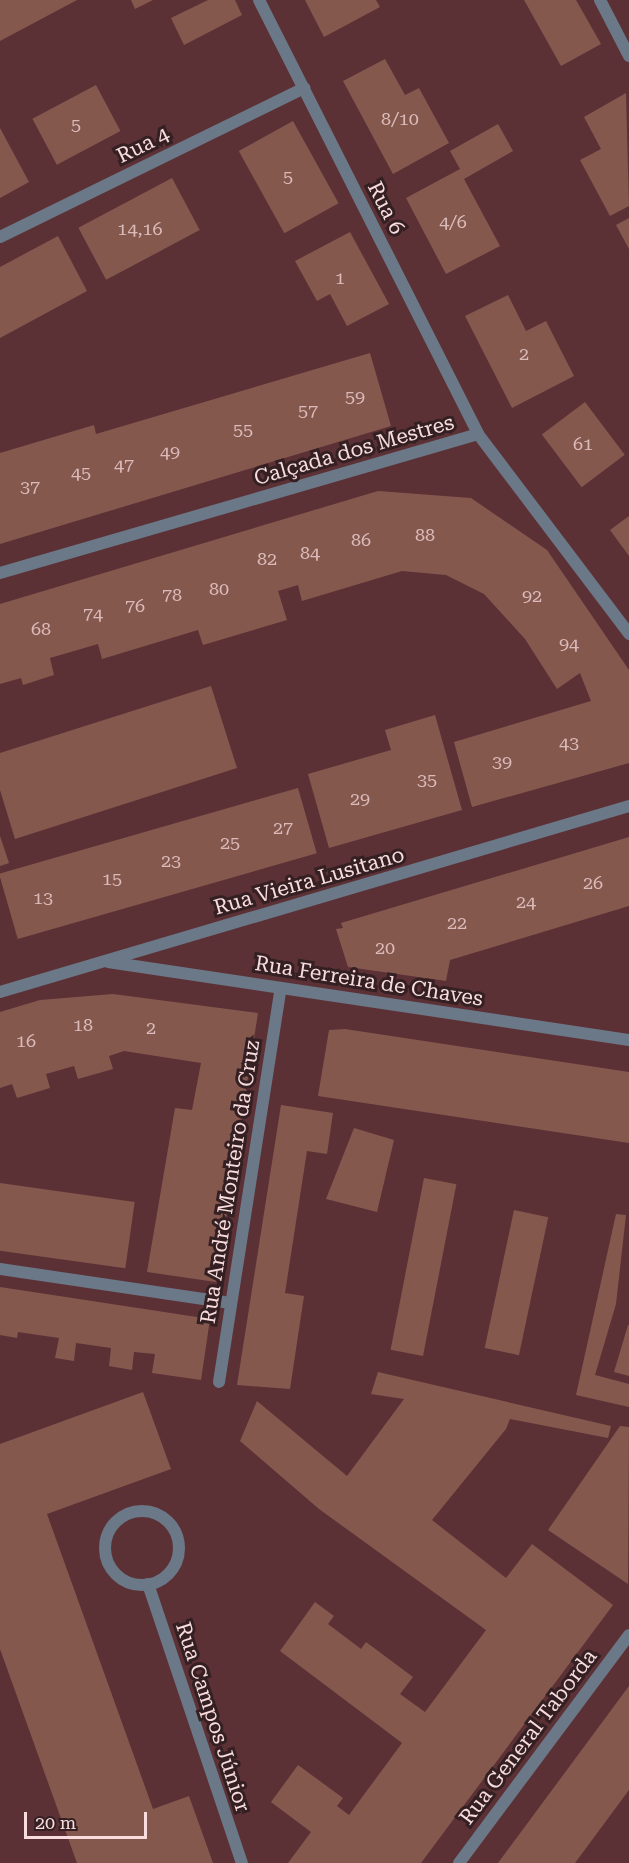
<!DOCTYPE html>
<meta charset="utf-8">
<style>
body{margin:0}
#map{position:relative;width:629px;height:1863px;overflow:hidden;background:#5c3136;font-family:"Roboto Serif",serif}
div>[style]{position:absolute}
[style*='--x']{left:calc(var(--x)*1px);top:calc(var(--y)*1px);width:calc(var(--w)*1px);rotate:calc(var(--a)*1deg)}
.building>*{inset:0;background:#85584e;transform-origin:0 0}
.street>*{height:12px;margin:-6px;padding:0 6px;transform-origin:6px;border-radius:6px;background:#6b7887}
.street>.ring{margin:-6px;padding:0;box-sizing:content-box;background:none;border:12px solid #6b7887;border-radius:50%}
span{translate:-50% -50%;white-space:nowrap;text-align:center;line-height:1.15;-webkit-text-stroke:6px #342022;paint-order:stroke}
.number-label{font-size:18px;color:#dbbbba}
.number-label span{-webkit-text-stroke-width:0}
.street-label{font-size:21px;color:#f8dcde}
.scale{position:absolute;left:24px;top:1812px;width:123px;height:27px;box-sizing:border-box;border:3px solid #f8dcde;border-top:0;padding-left:8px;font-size:18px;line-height:21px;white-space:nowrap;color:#f8dcde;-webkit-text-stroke:4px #342022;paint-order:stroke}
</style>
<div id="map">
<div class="building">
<div style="clip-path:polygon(0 0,77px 0,0 41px)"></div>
<div style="clip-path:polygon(131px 0,153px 0,135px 9px)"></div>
<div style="clip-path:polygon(208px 0,235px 0,242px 15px,184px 45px,171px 18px)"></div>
<div style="clip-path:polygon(305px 0,376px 0,380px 7px,324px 37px)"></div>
<div style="clip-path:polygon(524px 0,576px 0,601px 44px,561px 66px)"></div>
<div style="clip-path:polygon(385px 59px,405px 95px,419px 88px,449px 143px,393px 174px,343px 81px)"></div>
<div style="left:96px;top:85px;width:52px;height:72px;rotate:62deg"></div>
<div style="clip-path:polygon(626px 93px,629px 206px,610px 216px,580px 160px,601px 149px,584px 117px)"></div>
<div style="left:293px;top:121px;width:94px;height:62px;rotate:61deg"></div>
<div style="clip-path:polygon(498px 124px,513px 151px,464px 179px,500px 246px,446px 274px,406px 198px,460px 169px,450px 151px)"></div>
<div style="clip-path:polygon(0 128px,29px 182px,0 198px)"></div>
<div style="left:172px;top:178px;width:59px;height:106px;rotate:62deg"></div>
<div style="clip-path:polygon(629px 218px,629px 249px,616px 225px)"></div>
<div style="clip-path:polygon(350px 232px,389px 304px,347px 326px,330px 294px,317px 301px,295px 261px)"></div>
<div style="clip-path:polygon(58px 236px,87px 291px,0 338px,0 267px)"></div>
<div style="clip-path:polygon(508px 295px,526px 331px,546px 321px,574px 376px,512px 408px,465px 316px)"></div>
<div style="clip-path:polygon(370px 353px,391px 426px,0 544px,0 453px,94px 425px,96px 434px)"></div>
<div style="left:585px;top:402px;width:66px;height:54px;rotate:53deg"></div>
<div style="clip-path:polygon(378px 491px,471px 498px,547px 550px,629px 670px,629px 763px,472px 807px,454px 742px,591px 701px,580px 673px,557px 689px,525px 639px,484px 594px,446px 575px,402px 571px,302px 601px,298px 585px,278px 591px,287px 620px,203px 645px,198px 630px,102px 659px,98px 644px,50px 658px,54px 675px,23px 685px,21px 678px,0 684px,0 604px)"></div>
<div style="clip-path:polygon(629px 516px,629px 556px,610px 530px)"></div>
<div style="clip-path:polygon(211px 686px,237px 768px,15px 839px,0 790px,0 753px)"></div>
<div style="clip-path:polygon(435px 715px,462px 810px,329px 848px,308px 774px,391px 750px,385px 730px)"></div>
<div style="left:298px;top:788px;width:68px;height:311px;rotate:74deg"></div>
<div style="clip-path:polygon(0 836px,9px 863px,0 866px)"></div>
<div style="clip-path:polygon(629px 837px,629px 906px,450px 960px,446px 981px,348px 967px,336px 929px,343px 928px,341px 923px)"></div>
<div style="clip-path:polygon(113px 994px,258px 1013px,216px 1282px,147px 1272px,175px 1108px,192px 1110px,201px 1063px,124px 1051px,109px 1056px,113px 1069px,78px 1079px,74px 1066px,46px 1074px,50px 1088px,17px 1098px,12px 1084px,0 1088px,0 1012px,40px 1000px)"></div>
<div style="clip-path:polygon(345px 1029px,629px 1072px,629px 1143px,318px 1096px,329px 1030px)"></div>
<div style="clip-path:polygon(281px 1105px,333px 1113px,327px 1154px,307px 1151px,285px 1293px,304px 1296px,290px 1389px,237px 1385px)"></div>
<div style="clip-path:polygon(354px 1128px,394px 1140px,377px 1212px,326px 1199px)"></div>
<div style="left:424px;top:1178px;width:33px;height:175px;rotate:11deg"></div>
<div style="left:0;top:1183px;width:136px;height:67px;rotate:8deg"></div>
<div style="left:514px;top:1210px;width:35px;height:141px;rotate:12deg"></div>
<div style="clip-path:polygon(616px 1214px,626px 1215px,616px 1304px,595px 1375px,629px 1384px,629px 1407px,576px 1395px)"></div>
<div style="clip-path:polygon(0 1287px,210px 1319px,201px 1380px,152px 1373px,155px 1354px,134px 1352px,132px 1370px,109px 1366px,111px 1348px,76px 1343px,74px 1361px,55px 1358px,59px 1338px,18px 1332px,17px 1338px,0 1335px)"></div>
<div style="clip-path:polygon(628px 1325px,629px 1325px,629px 1376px,614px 1372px)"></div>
<div style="clip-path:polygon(378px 1372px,611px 1426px,608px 1438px,510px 1419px,506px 1429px,432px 1520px,506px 1578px,532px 1544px,613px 1605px,421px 1863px,288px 1863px,311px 1832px,271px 1802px,298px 1765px,343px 1798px,337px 1806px,349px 1815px,402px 1743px,280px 1651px,315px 1602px,334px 1616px,328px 1624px,361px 1649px,366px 1642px,413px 1677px,400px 1694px,425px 1712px,486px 1630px,319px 1509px,240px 1441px,257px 1401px,347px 1476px,404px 1399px,371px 1394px)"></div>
<div style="clip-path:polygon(143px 1392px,171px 1469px,47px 1514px,153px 1809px,189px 1796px,213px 1863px,77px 1863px,0 1649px,0 1444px)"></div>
<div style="clip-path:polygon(620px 1426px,629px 1427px,628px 1584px,548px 1530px)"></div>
<div style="clip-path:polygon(629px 1686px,629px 1790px,575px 1863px,498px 1863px)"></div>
</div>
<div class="street">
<div style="--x:259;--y:0;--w:486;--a:63.2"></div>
<div style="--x:600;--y:0;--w:63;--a:62.6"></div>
<div style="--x:0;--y:237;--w:339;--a:-26.1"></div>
<div style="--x:0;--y:573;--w:498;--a:-16.2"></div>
<div style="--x:478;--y:434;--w:251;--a:52.9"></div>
<div style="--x:108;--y:962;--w:527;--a:8.51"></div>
<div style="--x:0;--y:992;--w:656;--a:-16.47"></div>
<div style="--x:0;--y:1269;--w:233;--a:8.4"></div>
<div style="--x:219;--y:1382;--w:399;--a:-81.1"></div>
<div class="ring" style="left:105px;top:1511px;width:62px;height:62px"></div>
<div style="--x:148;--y:1584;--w:294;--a:71.4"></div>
<div style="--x:459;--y:1863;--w:284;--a:-53.3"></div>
</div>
<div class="number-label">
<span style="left:400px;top:119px">8/10</span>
<span style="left:76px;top:125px">5</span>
<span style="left:288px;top:177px">5</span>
<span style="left:453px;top:222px">4/6</span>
<span style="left:140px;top:229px">14,16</span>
<span style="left:340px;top:278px">1</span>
<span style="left:524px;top:354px">2</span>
<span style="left:355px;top:397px">59</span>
<span style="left:308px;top:411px">57</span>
<span style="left:243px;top:430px">55</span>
<span style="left:583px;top:444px">61</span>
<span style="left:170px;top:452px">49</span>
<span style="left:124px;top:465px">47</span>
<span style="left:81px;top:473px">45</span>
<span style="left:30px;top:487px">37</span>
<span style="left:425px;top:535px">88</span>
<span style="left:361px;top:540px">86</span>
<span style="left:310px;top:553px">84</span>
<span style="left:267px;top:559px">82</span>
<span style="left:219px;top:589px">80</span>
<span style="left:172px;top:595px">78</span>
<span style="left:532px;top:596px">92</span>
<span style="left:135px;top:606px">76</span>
<span style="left:93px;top:614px">74</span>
<span style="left:41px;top:629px">68</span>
<span style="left:569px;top:644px">94</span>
<span style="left:569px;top:743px">43</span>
<span style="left:502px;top:762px">39</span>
<span style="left:427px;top:780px">35</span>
<span style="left:360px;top:799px">29</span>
<span style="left:283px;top:828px">27</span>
<span style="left:230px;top:843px">25</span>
<span style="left:171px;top:861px">23</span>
<span style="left:112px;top:879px">15</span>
<span style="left:593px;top:883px">26</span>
<span style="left:43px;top:898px">13</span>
<span style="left:526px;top:902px">24</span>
<span style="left:457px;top:923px">22</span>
<span style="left:385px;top:948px">20</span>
<span style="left:83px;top:1025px">18</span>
<span style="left:151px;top:1028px">2</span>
<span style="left:26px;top:1041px">16</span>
</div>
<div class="street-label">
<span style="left:143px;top:145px;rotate:-26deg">Rua 4</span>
<span style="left:386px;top:208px;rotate:63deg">Rua 6</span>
<span style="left:354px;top:450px;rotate:-16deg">Calçada dos Mestres</span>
<span style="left:309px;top:881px;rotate:-16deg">Rua Vieira Lusitano</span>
<span style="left:369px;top:981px;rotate:9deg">Rua Ferreira de Chaves</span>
<span style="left:230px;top:1182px;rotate:-81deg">Rua André Monteiro da Cruz</span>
<span style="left:213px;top:1717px;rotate:72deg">Rua Campos Júnior</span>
<span style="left:528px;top:1737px;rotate:-53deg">Rua General Taborda</span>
</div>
<div class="scale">20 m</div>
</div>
